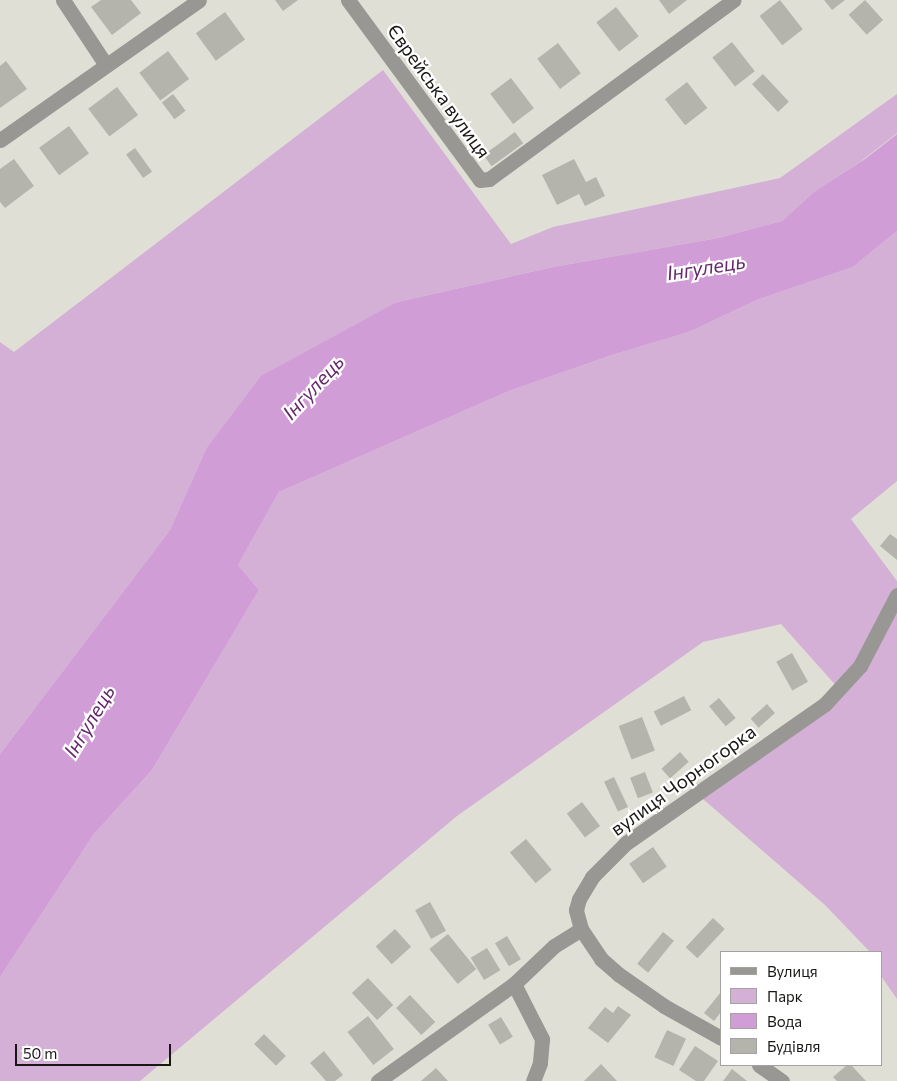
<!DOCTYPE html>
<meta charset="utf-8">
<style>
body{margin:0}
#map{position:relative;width:897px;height:1081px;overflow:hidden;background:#e0dfd6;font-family:Commissioner,sans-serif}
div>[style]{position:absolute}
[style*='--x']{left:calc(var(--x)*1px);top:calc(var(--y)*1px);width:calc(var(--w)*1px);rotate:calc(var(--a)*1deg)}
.green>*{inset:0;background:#d4b0d7}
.water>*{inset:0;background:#d19dd7}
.building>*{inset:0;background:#b5b4ac;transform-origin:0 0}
.minor>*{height:15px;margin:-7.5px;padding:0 7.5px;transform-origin:7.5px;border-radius:7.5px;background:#989794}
span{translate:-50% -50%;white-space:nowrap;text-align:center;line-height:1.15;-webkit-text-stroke:4.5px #fff;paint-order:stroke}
.street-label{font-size:19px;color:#181714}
.water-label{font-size:20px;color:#65286c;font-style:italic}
.legend{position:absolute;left:720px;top:951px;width:162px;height:115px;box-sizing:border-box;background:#fff;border:1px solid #a3a2a1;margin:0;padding:6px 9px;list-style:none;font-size:15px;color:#181714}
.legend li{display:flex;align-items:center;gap:10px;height:25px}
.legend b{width:25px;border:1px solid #a3a2a1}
.scale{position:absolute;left:15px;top:1044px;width:156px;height:22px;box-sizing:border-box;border:2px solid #181714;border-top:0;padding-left:6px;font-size:15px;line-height:18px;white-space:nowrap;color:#181714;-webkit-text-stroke:4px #fff;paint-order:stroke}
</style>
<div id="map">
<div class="green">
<div style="clip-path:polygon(383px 70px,511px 244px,553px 227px,780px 178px,897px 94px,897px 133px,860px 162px,815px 191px,782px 221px,718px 238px,553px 267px,397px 302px,206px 449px,170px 530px,0 754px,0 342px,14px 352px)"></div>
<div style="clip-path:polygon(897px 231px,897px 481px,851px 519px,897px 581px,897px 999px,881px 976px,881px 952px,870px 952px,825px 905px,696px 793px,839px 689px,781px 624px,703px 642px,457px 816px,140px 1081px,0 1081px,0 977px,94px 834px,152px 770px,259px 590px,238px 565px,279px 492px,509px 391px,612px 355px,689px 332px,757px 300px,853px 267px)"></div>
</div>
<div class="water">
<div style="clip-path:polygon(897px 134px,897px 231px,853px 267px,757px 300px,689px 332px,612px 355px,509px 391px,279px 492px,238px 565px,259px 590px,152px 770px,94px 834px,0 977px,0 754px,170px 530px,206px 449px,261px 376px,397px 302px,553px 267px,718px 238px,782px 221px,815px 191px,865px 159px)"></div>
</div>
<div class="building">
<div style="clip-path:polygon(101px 0,131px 0,141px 13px,112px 35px,91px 7px)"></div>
<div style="clip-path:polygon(275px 0,298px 0,283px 11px)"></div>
<div style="clip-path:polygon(659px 0,687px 0,669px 14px)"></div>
<div style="left:780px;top:0;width:37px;height:26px;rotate:52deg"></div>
<div style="clip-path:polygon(824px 0,845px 0,832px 10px)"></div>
<div style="left:865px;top:0;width:27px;height:22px;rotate:48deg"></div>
<div style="left:616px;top:7px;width:37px;height:25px;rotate:52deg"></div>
<div style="left:225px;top:12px;width:34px;height:36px;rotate:54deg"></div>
<div style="left:732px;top:42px;width:37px;height:25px;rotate:52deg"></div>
<div style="left:558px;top:43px;width:38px;height:26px;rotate:53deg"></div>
<div style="left:168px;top:51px;width:35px;height:36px;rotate:53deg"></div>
<div style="clip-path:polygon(6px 61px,27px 89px,0 108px,0 66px)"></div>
<div style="left:763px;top:74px;width:38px;height:15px;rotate:47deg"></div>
<div style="left:511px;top:78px;width:38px;height:26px;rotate:53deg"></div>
<div style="left:687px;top:82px;width:33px;height:28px;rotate:52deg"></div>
<div style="left:117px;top:87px;width:35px;height:36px;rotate:53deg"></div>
<div style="left:173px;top:94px;width:21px;height:14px;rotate:53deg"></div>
<div style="left:69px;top:126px;width:34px;height:37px;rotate:54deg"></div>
<div style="left:515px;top:132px;width:14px;height:39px;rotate:54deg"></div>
<div style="left:135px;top:148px;width:29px;height:11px;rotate:54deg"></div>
<div style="clip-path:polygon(14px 159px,34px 186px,5px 208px,0 202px,0 169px)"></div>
<div style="clip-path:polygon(574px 159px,586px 182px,596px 177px,605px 196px,585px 206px,579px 194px,557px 205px,542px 175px)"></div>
<div style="clip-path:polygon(890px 534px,897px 539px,897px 560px,880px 546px)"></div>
<div style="left:792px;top:653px;width:33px;height:18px;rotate:61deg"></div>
<div style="left:684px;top:696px;width:16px;height:34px;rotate:63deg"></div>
<div style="left:719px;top:698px;width:26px;height:13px;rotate:50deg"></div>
<div style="left:767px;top:704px;width:12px;height:22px;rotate:48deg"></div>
<div style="left:642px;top:717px;width:36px;height:25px;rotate:69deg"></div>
<div style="left:680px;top:752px;width:13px;height:25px;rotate:48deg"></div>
<div style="left:645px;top:772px;width:22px;height:16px;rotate:69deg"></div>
<div style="left:614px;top:777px;width:33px;height:11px;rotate:65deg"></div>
<div style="left:582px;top:802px;width:30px;height:19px;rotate:53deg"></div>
<div style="left:526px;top:839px;width:40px;height:21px;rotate:50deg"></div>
<div style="left:653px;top:847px;width:24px;height:29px;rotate:55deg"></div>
<div style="left:430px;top:902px;width:33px;height:17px;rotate:61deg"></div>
<div style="left:713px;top:918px;width:16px;height:40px;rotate:43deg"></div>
<div style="left:395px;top:929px;width:24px;height:26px;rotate:48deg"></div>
<div style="left:663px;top:932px;width:14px;height:41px;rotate:39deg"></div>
<div style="left:448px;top:934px;width:45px;height:24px;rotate:51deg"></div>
<div style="left:507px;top:936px;width:27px;height:14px;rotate:59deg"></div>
<div style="left:487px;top:948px;width:26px;height:19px;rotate:59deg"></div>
<div style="left:368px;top:978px;width:37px;height:22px;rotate:47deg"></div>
<div style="clip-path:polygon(721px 992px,721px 1012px,714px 1021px,704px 1013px)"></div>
<div style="left:410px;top:995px;width:37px;height:19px;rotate:47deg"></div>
<div style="clip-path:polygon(618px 1006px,631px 1015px,608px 1043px,588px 1028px,605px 1007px,613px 1013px)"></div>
<div style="left:368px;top:1016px;width:42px;height:26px;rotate:52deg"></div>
<div style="left:501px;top:1017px;width:23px;height:15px;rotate:59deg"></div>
<div style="left:667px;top:1030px;width:21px;height:30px;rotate:25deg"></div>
<div style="left:264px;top:1034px;width:31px;height:14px;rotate:45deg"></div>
<div style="clip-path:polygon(695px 1046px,718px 1061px,704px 1081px,696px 1081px,679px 1070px)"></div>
<div style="clip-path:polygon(324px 1051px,343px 1075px,335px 1081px,326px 1081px,310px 1063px)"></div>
<div style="clip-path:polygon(601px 1064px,617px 1081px,584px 1081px)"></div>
<div style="clip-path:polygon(847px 1065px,851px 1065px,866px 1081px,837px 1081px,833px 1077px)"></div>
<div style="clip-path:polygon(436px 1068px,448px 1081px,421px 1081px)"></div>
<div style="clip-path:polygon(732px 1069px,747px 1081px,723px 1081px)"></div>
</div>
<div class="minor">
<div style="--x:63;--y:0;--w:78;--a:56.5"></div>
<div style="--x:348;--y:0;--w:223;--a:53.7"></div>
<div style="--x:480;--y:180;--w:9;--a:-6"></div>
<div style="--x:489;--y:179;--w:303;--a:-36.2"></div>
<div style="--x:0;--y:140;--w:243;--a:-35.1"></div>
<div style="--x:581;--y:929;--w:36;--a:56"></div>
<div style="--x:601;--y:959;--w:23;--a:41"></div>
<div style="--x:618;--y:974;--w:56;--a:34.8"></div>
<div style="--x:664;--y:1006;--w:65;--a:29.3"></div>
<div style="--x:514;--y:984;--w:62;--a:63"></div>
<div style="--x:542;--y:1039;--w:24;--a:95"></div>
<div style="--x:540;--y:1063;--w:19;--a:111"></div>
<div style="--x:759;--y:1065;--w:28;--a:35"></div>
<div style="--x:378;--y:1081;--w:167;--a:-35.5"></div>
<div style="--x:514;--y:984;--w:55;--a:-43.5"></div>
<div style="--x:554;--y:946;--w:32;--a:-32"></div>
<div style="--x:581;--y:929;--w:20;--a:-105"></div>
<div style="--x:576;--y:910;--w:11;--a:-75"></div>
<div style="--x:579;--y:899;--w:26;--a:-59"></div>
<div style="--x:592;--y:877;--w:48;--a:-45"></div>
<div style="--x:626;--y:843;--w:243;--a:-34.9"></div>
<div style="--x:825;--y:704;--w:52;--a:-47.4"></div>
<div style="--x:860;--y:666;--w:80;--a:-62.5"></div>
</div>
<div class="street-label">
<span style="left:439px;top:91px;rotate:54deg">Єврейська вулиця</span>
<span style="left:683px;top:780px;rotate:-36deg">вулиця Чорногорка</span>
</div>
<div class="water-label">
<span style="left:706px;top:267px;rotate:-9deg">Інгулець</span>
<span style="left:313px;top:387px;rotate:-47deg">Інгулець</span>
<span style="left:89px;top:721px;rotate:-59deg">Інгулець</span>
</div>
<ul class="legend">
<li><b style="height:6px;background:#989794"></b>Вулиця</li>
<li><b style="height:14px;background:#d4b0d7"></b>Парк</li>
<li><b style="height:14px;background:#d19dd7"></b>Вода</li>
<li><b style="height:14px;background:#b5b4ac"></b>Будівля</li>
</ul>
<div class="scale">50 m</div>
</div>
